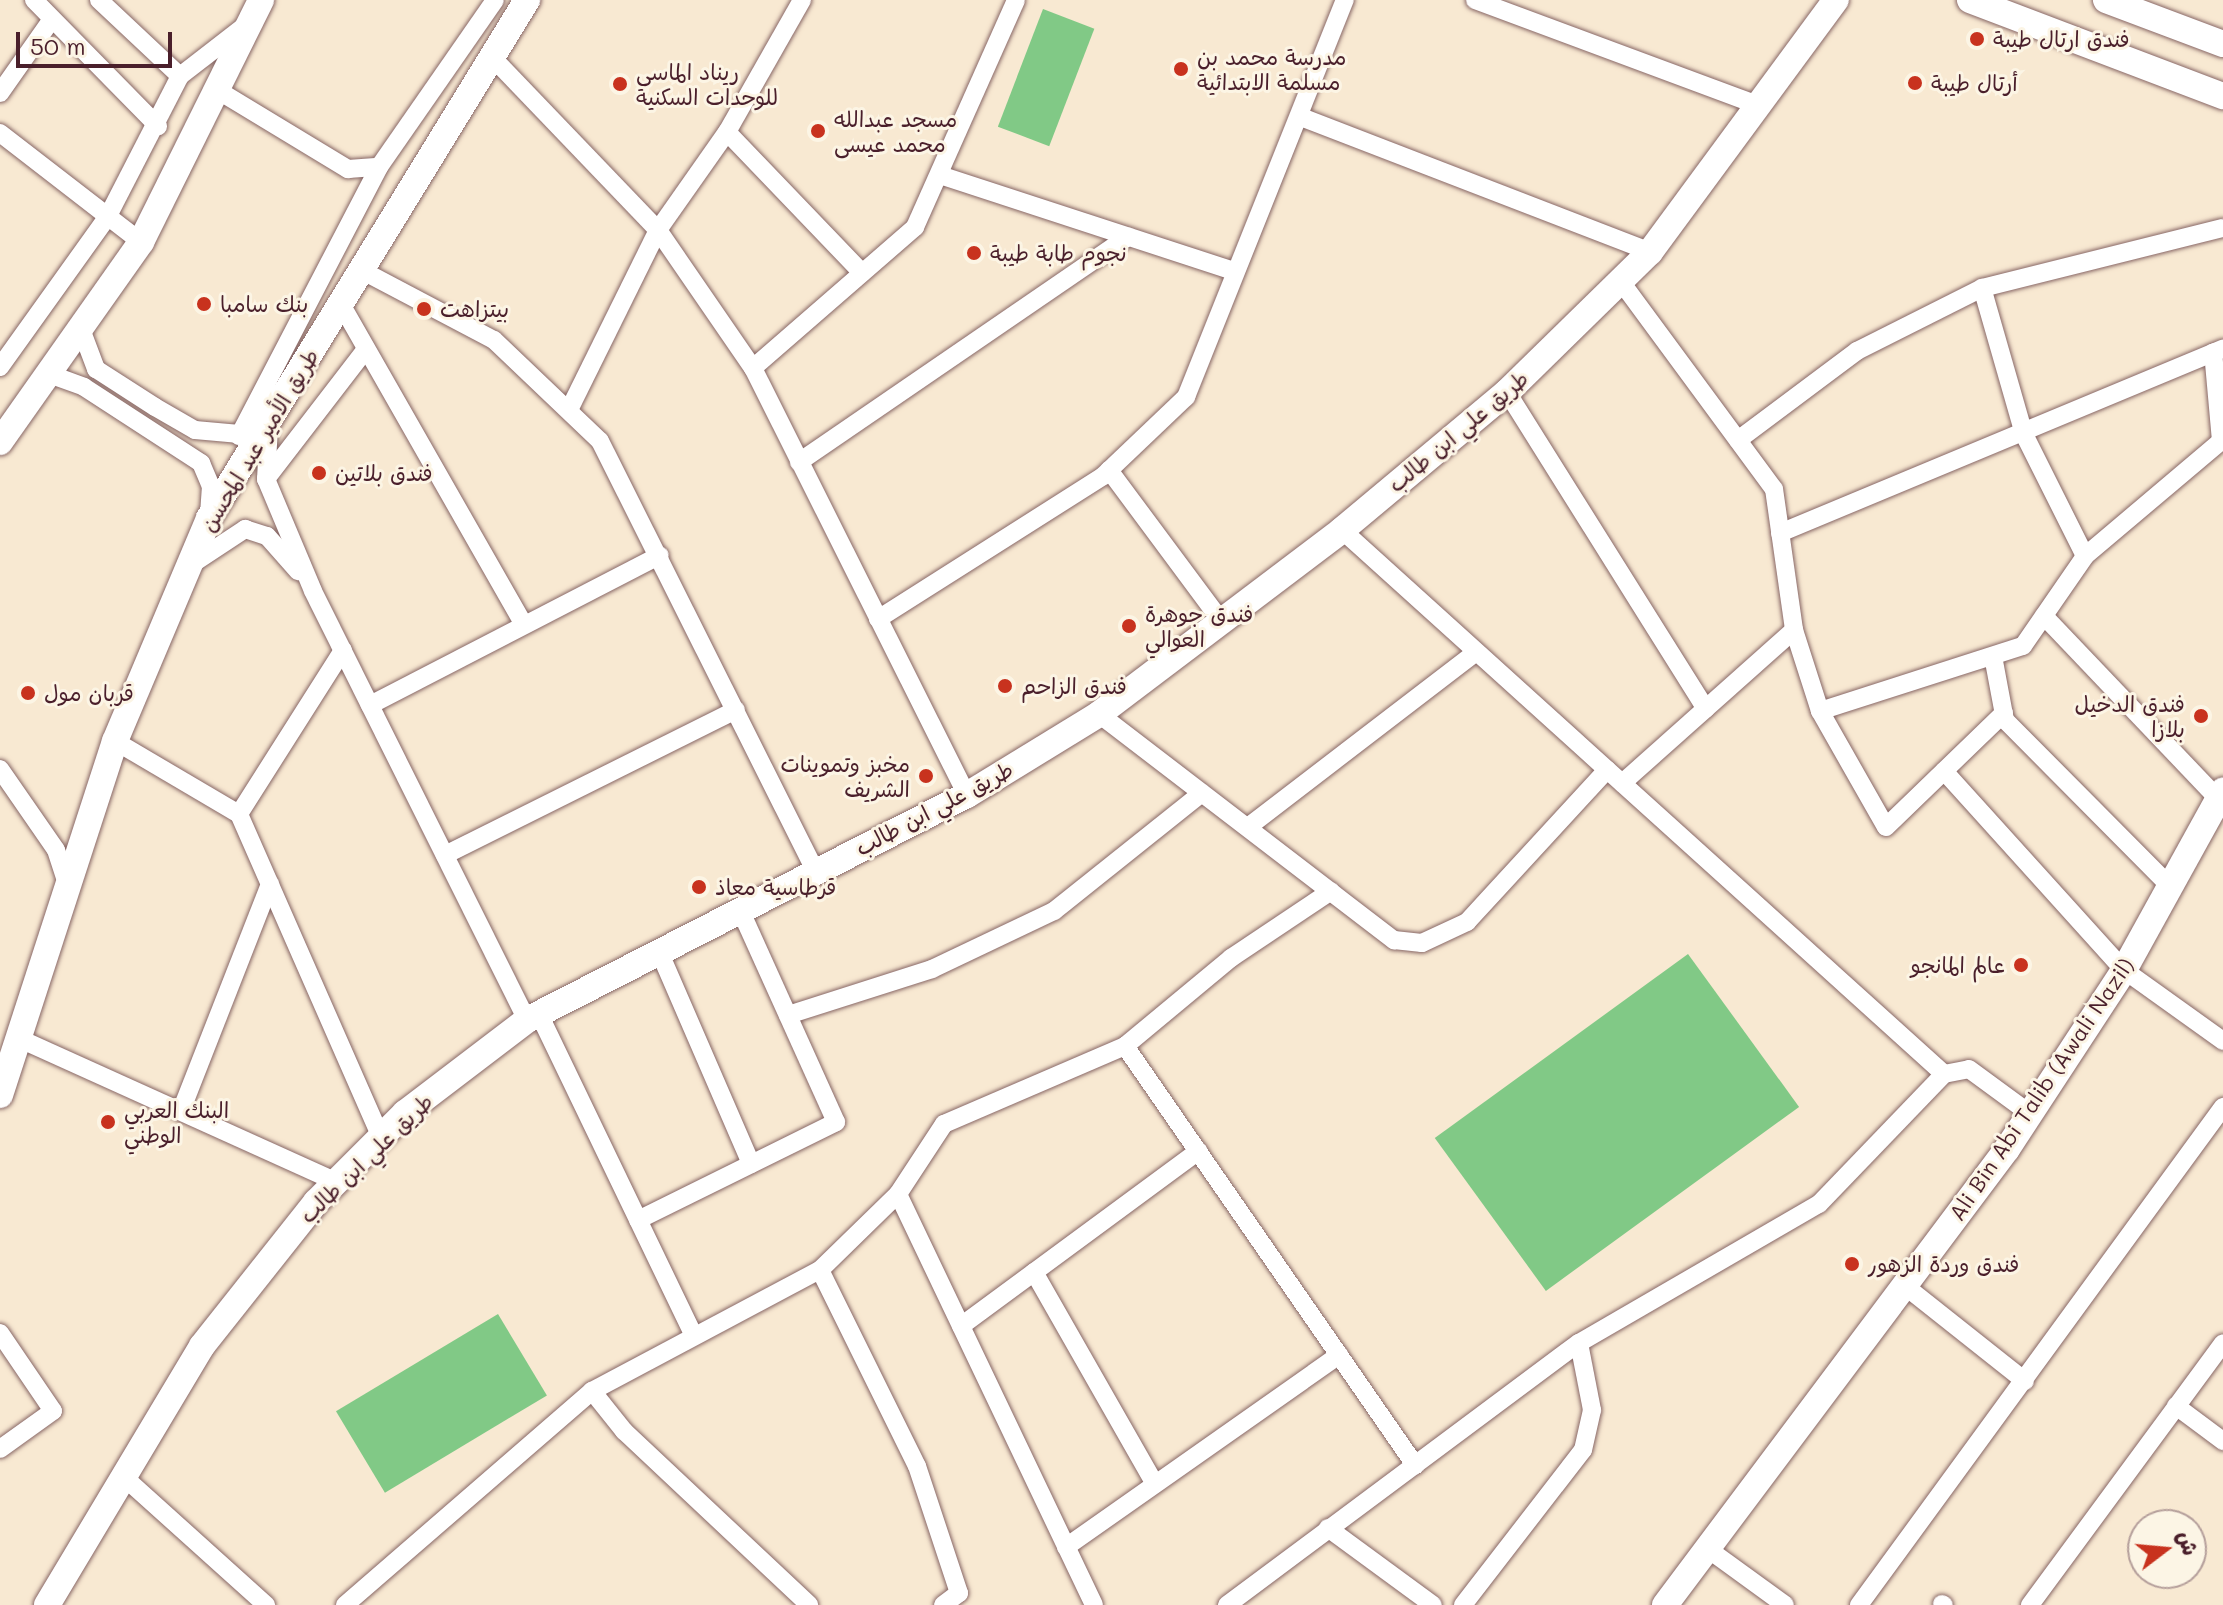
<!DOCTYPE html>
<meta charset="utf-8">
<style>
body{margin:0}
#map{position:relative;width:2223px;height:1605px;overflow:hidden;background:#f8e9d2;font-family:Mali,"Playpen Sans Arabic",sans-serif}
div>[style]{position:absolute}
[style*='--x']{left:calc(var(--x)*1px);top:calc(var(--y)*1px);width:calc(var(--w)*1px);rotate:calc(var(--a)*1deg)}
.green>*{inset:0;background:#81c986;transform-origin:0 0}
.roads{filter:drop-shadow(0 0 2px #876665) drop-shadow(0 0 2px #876665)}
.street>*{height:18px;margin:-9px;padding:0 9px;transform-origin:9px;border-radius:9px;background:#fff}
.secondary>*{height:26px;margin:-13px;padding:0 13px;transform-origin:13px;border-radius:13px;background:#fff}
.dots>*{width:22px;height:22px;translate:-50% -50%;box-sizing:border-box;border:4px solid #fcf5e5;border-radius:50%}
span{translate:-50% -50%;white-space:nowrap;text-align:center;line-height:1.15;-webkit-text-stroke:6px #fcf5e5;paint-order:stroke}
.poi-label{font-size:22px;color:#4a1f2b}
.left{translate:0 -50%;text-align:left}
.right{translate:-100% -50%;text-align:right}
.street-label{font-size:22px;color:#4a1f2b}
.north{position:absolute;left:2127px;top:1509px;width:80px;height:80px;box-sizing:border-box;background:#fcf5e5;border:2px solid #b59f9b;border-radius:50%;rotate:74deg;font-size:22px;font-weight:700;line-height:32px;text-align:center;color:#4a1f2b}
.north::after{content:'';display:block;margin:auto;width:28px;height:36px;background:#c8321e;clip-path:polygon(50% 0,100% 100%,50% 72%,0 100%)}
.scale{position:absolute;left:16px;top:32px;width:156px;height:36px;box-sizing:border-box;border:4px solid #4a1f2b;border-top:0;padding-left:10px;font-size:24px;line-height:28px;white-space:nowrap;color:#4a1f2b;-webkit-text-stroke:6px #fcf5e5;paint-order:stroke}
</style>
<div id="map">
<div class="green">
<div style="left:1043px;top:9px;width:55px;height:126px;rotate:21deg"></div>
<div style="left:1688px;top:954px;width:189px;height:313px;rotate:54deg"></div>
<div style="left:498px;top:1314px;width:95px;height:189px;rotate:59deg"></div>
</div>
<div class="roads">
<div class="street">
<div style="--x:34;--y:0;--w:177;--a:45.5"></div>
<div style="--x:99;--y:0;--w:111;--a:43.2"></div>
<div style="--x:1475;--y:0;--w:301;--a:20.4"></div>
<div style="--x:491;--y:56;--w:241;--a:46.2"></div>
<div style="--x:658;--y:230;--w:168;--a:55.5"></div>
<div style="--x:753;--y:368;--w:478;--a:63.4"></div>
<div style="--x:219;--y:91;--w:151;--a:31.2"></div>
<div style="--x:348;--y:169;--w:31;--a:-4"></div>
<div style="--x:379;--y:167;--w:203;--a:-55.2"></div>
<div style="--x:0;--y:93;--w:90;--a:-54.9"></div>
<div style="--x:1301;--y:117;--w:374;--a:21.1"></div>
<div style="--x:727;--y:132;--w:195;--a:46.2"></div>
<div style="--x:0;--y:133;--w:178;--a:37.7"></div>
<div style="--x:943;--y:176;--w:306;--a:18.1"></div>
<div style="--x:361;--y:270;--w:150;--a:27.8"></div>
<div style="--x:494;--y:340;--w:146;--a:43.6"></div>
<div style="--x:600;--y:441;--w:480;--a:63.4"></div>
<div style="--x:1622;--y:283;--w:256;--a:53.6"></div>
<div style="--x:1774;--y:489;--w:142;--a:81.9"></div>
<div style="--x:1794;--y:630;--w:230;--a:138.3"></div>
<div style="--x:341;--y:304;--w:369;--a:60.3"></div>
<div style="--x:81;--y:329;--w:43;--a:69.4"></div>
<div style="--x:96;--y:369;--w:70;--a:32.8"></div>
<div style="--x:155;--y:407;--w:46;--a:29.9"></div>
<div style="--x:195;--y:430;--w:56;--a:5.1"></div>
<div style="--x:0;--y:367;--w:186;--a:-54.4"></div>
<div style="--x:108;--y:216;--w:157;--a:-62.8"></div>
<div style="--x:180;--y:76;--w:83;--a:-37.7"></div>
<div style="--x:753;--y:368;--w:215;--a:-41"></div>
<div style="--x:915;--y:227;--w:248;--a:-66"></div>
<div style="--x:49;--y:374;--w:37;--a:20"></div>
<div style="--x:84;--y:387;--w:140;--a:33"></div>
<div style="--x:201;--y:463;--w:25;--a:67"></div>
<div style="--x:211;--y:486;--w:29;--a:94"></div>
<div style="--x:1507;--y:392;--w:374;--a:57.9"></div>
<div style="--x:569;--y:410;--w:201;--a:-63.7"></div>
<div style="--x:658;--y:230;--w:120;--a:-54.9"></div>
<div style="--x:727;--y:132;--w:152;--a:-60.4"></div>
<div style="--x:269;--y:427;--w:52;--a:93.3"></div>
<div style="--x:266;--y:479;--w:121;--a:67.2"></div>
<div style="--x:313;--y:591;--w:479;--a:63.5"></div>
<div style="--x:239;--y:436;--w:303;--a:-62.5"></div>
<div style="--x:1738;--y:440;--w:149;--a:-36.8"></div>
<div style="--x:1857;--y:351;--w:140;--a:-26.7"></div>
<div style="--x:1982;--y:288;--w:248;--a:-14"></div>
<div style="--x:799;--y:462;--w:399;--a:-34.4"></div>
<div style="--x:1109;--y:470;--w:188;--a:53.4"></div>
<div style="--x:266;--y:479;--w:164;--a:-52.4"></div>
<div style="--x:1342;--y:530;--w:811;--a:42.1"></div>
<div style="--x:1944;--y:1074;--w:25;--a:-11"></div>
<div style="--x:1969;--y:1069;--w:74;--a:36.3"></div>
<div style="--x:1780;--y:533;--w:480;--a:-22.6"></div>
<div style="--x:2085;--y:556;--w:178;--a:-40.2"></div>
<div style="--x:2221;--y:441;--w:89;--a:-95.1"></div>
<div style="--x:192;--y:564;--w:64;--a:-33.4"></div>
<div style="--x:245;--y:529;--w:23;--a:18"></div>
<div style="--x:267;--y:536;--w:47;--a:48.5"></div>
<div style="--x:2044;--y:616;--w:253;--a:46.4"></div>
<div style="--x:878;--y:619;--w:267;--a:-32.4"></div>
<div style="--x:1103;--y:476;--w:115;--a:-43.6"></div>
<div style="--x:1186;--y:397;--w:428;--a:-68.2"></div>
<div style="--x:1794;--y:630;--w:85;--a:72.2"></div>
<div style="--x:1820;--y:711;--w:133;--a:60.4"></div>
<div style="--x:1886;--y:827;--w:164;--a:-44"></div>
<div style="--x:1993;--y:656;--w:65;--a:79.4"></div>
<div style="--x:2005;--y:720;--w:234;--a:45.2"></div>
<div style="--x:370;--y:705;--w:326;--a:-27.3"></div>
<div style="--x:1820;--y:711;--w:213;--a:-17.8"></div>
<div style="--x:2023;--y:646;--w:109;--a:-55.4"></div>
<div style="--x:2085;--y:556;--w:136;--a:-116.6"></div>
<div style="--x:2024;--y:434;--w:152;--a:-106"></div>
<div style="--x:1099;--y:714;--w:372;--a:37.5"></div>
<div style="--x:1394;--y:940;--w:28;--a:6"></div>
<div style="--x:1422;--y:943;--w:50;--a:-25"></div>
<div style="--x:1467;--y:922;--w:207;--a:-47.4"></div>
<div style="--x:115;--y:741;--w:144;--a:30.5"></div>
<div style="--x:239;--y:814;--w:353;--a:66.3"></div>
<div style="--x:0;--y:769;--w:98;--a:55.3"></div>
<div style="--x:56;--y:850;--w:39;--a:72"></div>
<div style="--x:1944;--y:771;--w:268;--a:47.9"></div>
<div style="--x:2124;--y:970;--w:122;--a:35.6"></div>
<div style="--x:239;--y:814;--w:194;--a:-57.6"></div>
<div style="--x:1248;--y:827;--w:287;--a:-37.5"></div>
<div style="--x:445;--y:855;--w:325;--a:-26.5"></div>
<div style="--x:659;--y:951;--w:232;--a:66.6"></div>
<div style="--x:539;--y:1014;--w:357;--a:64.3"></div>
<div style="--x:788;--y:1015;--w:151;--a:-17.7"></div>
<div style="--x:932;--y:969;--w:135;--a:-25.4"></div>
<div style="--x:1054;--y:911;--w:189;--a:-38.6"></div>
<div style="--x:20;--y:1039;--w:347;--a:24.3"></div>
<div style="--x:1125;--y:1046;--w:510;--a:55.31"></div>
<div style="--x:181;--y:1111;--w:244;--a:-68.6"></div>
<div style="--x:898;--y:1194;--w:455;--a:64.5"></div>
<div style="--x:638;--y:1220;--w:221;--a:-26.3"></div>
<div style="--x:836;--y:1122;--w:234;--a:-114.3"></div>
<div style="--x:820;--y:1270;--w:219;--a:63.7"></div>
<div style="--x:917;--y:1466;--w:134;--a:71.7"></div>
<div style="--x:959;--y:1593;--w:20;--a:143"></div>
<div style="--x:1034;--y:1272;--w:244;--a:60.3"></div>
<div style="--x:1905;--y:1286;--w:153;--a:38.4"></div>
<div style="--x:961;--y:1326;--w:295;--a:-36.4"></div>
<div style="--x:0;--y:1333;--w:94;--a:55.8"></div>
<div style="--x:53;--y:1411;--w:65;--a:144.4"></div>
<div style="--x:592;--y:1391;--w:51;--a:51.3"></div>
<div style="--x:624;--y:1431;--w:254;--a:43.2"></div>
<div style="--x:2176;--y:1406;--w:59;--a:36.7"></div>
<div style="--x:125;--y:1478;--w:190;--a:42"></div>
<div style="--x:1328;--y:1528;--w:130;--a:36.3"></div>
<div style="--x:1066;--y:1547;--w:334;--a:-35.1"></div>
<div style="--x:1708;--y:1549;--w:95;--a:36"></div>
<div style="--x:1942;--y:1604;--w:2;--a:27"></div>
<div style="--x:345;--y:1605;--w:327;--a:-40.9"></div>
<div style="--x:592;--y:1391;--w:258;--a:-28"></div>
<div style="--x:820;--y:1270;--w:109;--a:-44.3"></div>
<div style="--x:898;--y:1194;--w:84;--a:-56.7"></div>
<div style="--x:944;--y:1124;--w:197;--a:-23.3"></div>
<div style="--x:1125;--y:1046;--w:138;--a:-39.7"></div>
<div style="--x:1231;--y:958;--w:120;--a:-33.8"></div>
<div style="--x:1227;--y:1605;--w:439;--a:-36.7"></div>
<div style="--x:1579;--y:1343;--w:277;--a:-30.1"></div>
<div style="--x:1819;--y:1204;--w:180;--a:-46.1"></div>
<div style="--x:1463;--y:1605;--w:196;--a:-52.3"></div>
<div style="--x:1583;--y:1450;--w:41;--a:-77.3"></div>
<div style="--x:1592;--y:1410;--w:68;--a:-101"></div>
<div style="--x:1859;--y:1605;--w:617;--a:-53.84"></div>
<div style="--x:2030;--y:1605;--w:325;--a:-53.6"></div>
</div>
<div class="secondary">
<div style="--x:1970;--y:0;--w:271;--a:20.8"></div>
<div style="--x:2106;--y:0;--w:125;--a:20.6"></div>
<div style="--x:0;--y:442;--w:245;--a:-54.8"></div>
<div style="--x:141;--y:242;--w:270;--a:-63.6"></div>
<div style="--x:0;--y:1095;--w:372;--a:-72"></div>
<div style="--x:115;--y:741;--w:242;--a:-67.1"></div>
<div style="--x:209;--y:518;--w:608;--a:-58.45"></div>
<div style="--x:47;--y:1605;--w:302;--a:-59.1"></div>
<div style="--x:202;--y:1346;--w:184;--a:-51.6"></div>
<div style="--x:316;--y:1202;--w:126;--a:-45"></div>
<div style="--x:405;--y:1113;--w:153;--a:-37.3"></div>
<div style="--x:527;--y:1020;--w:494;--a:-27.1"></div>
<div style="--x:967;--y:795;--w:155;--a:-31.5"></div>
<div style="--x:1099;--y:714;--w:305;--a:-37.1"></div>
<div style="--x:1342;--y:530;--w:215;--a:-39.9"></div>
<div style="--x:1507;--y:392;--w:200;--a:-44.4"></div>
<div style="--x:1650;--y:252;--w:313;--a:-53.6"></div>
<div style="--x:1665;--y:1605;--w:570;--a:-53.13"></div>
<div style="--x:2007;--y:1149;--w:214;--a:-56.8"></div>
<div style="--x:2124;--y:970;--w:205;--a:-61.1"></div>
</div>
</div>
<div class="dots">
<div style="left:1977px;top:39px;background:#c8321e"></div>
<div style="left:1181px;top:69px;background:#c8321e"></div>
<div style="left:1915px;top:83px;background:#c8321e"></div>
<div style="left:620px;top:84px;background:#c8321e"></div>
<div style="left:818px;top:131px;background:#c8321e"></div>
<div style="left:974px;top:253px;background:#c8321e"></div>
<div style="left:204px;top:304px;background:#c8321e"></div>
<div style="left:424px;top:309px;background:#c8321e"></div>
<div style="left:319px;top:473px;background:#c8321e"></div>
<div style="left:1129px;top:626px;background:#c8321e"></div>
<div style="left:1005px;top:686px;background:#c8321e"></div>
<div style="left:28px;top:693px;background:#c8321e"></div>
<div style="left:2201px;top:716px;background:#c8321e"></div>
<div style="left:926px;top:776px;background:#c8321e"></div>
<div style="left:699px;top:887px;background:#c8321e"></div>
<div style="left:2021px;top:965px;background:#c8321e"></div>
<div style="left:108px;top:1122px;background:#c8321e"></div>
<div style="left:1852px;top:1264px;background:#c8321e"></div>
</div>
<div class="poi-label">
<span class="left" style="left:1993px;top:39px">فندق ارتال طيبة</span>
<span class="left" style="left:1197px;top:69px">مدرسة محمد بن<br>مسلمة الابتدائية</span>
<span class="left" style="left:636px;top:84px">ريناد الماسي<br>للوحدات السكنية</span>
<span class="left" style="left:1931px;top:83px">أرتال طيبة</span>
<span class="left" style="left:834px;top:131px">مسجد عبدالله<br>محمد عيسى</span>
<span class="left" style="left:990px;top:253px">نجوم طابة طيبة</span>
<span class="left" style="left:220px;top:304px">بنك سامبا</span>
<span class="left" style="left:440px;top:309px">بيتزاهت</span>
<span class="left" style="left:335px;top:473px">فندق بلاتين</span>
<span class="left" style="left:1145px;top:626px">فندق جوهرة<br>العوالي</span>
<span class="left" style="left:1021px;top:686px">فندق الزاحم</span>
<span class="left" style="left:44px;top:693px">قربان مول</span>
<span class="right" style="left:2185px;top:716px">فندق الدخيل<br>بلازا</span>
<span class="right" style="left:910px;top:776px">مخبز وتموينات<br>الشريف</span>
<span class="left" style="left:715px;top:887px">قرطاسية معاذ</span>
<span class="right" style="left:2005px;top:965px">عالم المانجو</span>
<span class="left" style="left:124px;top:1122px">البنك العربي<br>الوطني</span>
<span class="left" style="left:1868px;top:1264px">فندق وردة الزهور</span>
</div>
<div class="street-label">
<span style="left:1458px;top:431px;rotate:-40deg">طريق علي ابن طالب</span>
<span style="left:259px;top:440px;rotate:-59deg">طريق الأمير عبد المحسن</span>
<span style="left:934px;top:808px;rotate:-28deg">طريق علي ابن طالب</span>
<span style="left:2041px;top:1089px;rotate:-56deg">Ali Bin Abi Talib (Awali Nazil)</span>
<span style="left:366px;top:1158px;rotate:-44deg">طريق علي ابن طالب</span>
</div>
<div class="north">ش</div>
<div class="scale">50 m</div>
</div>
